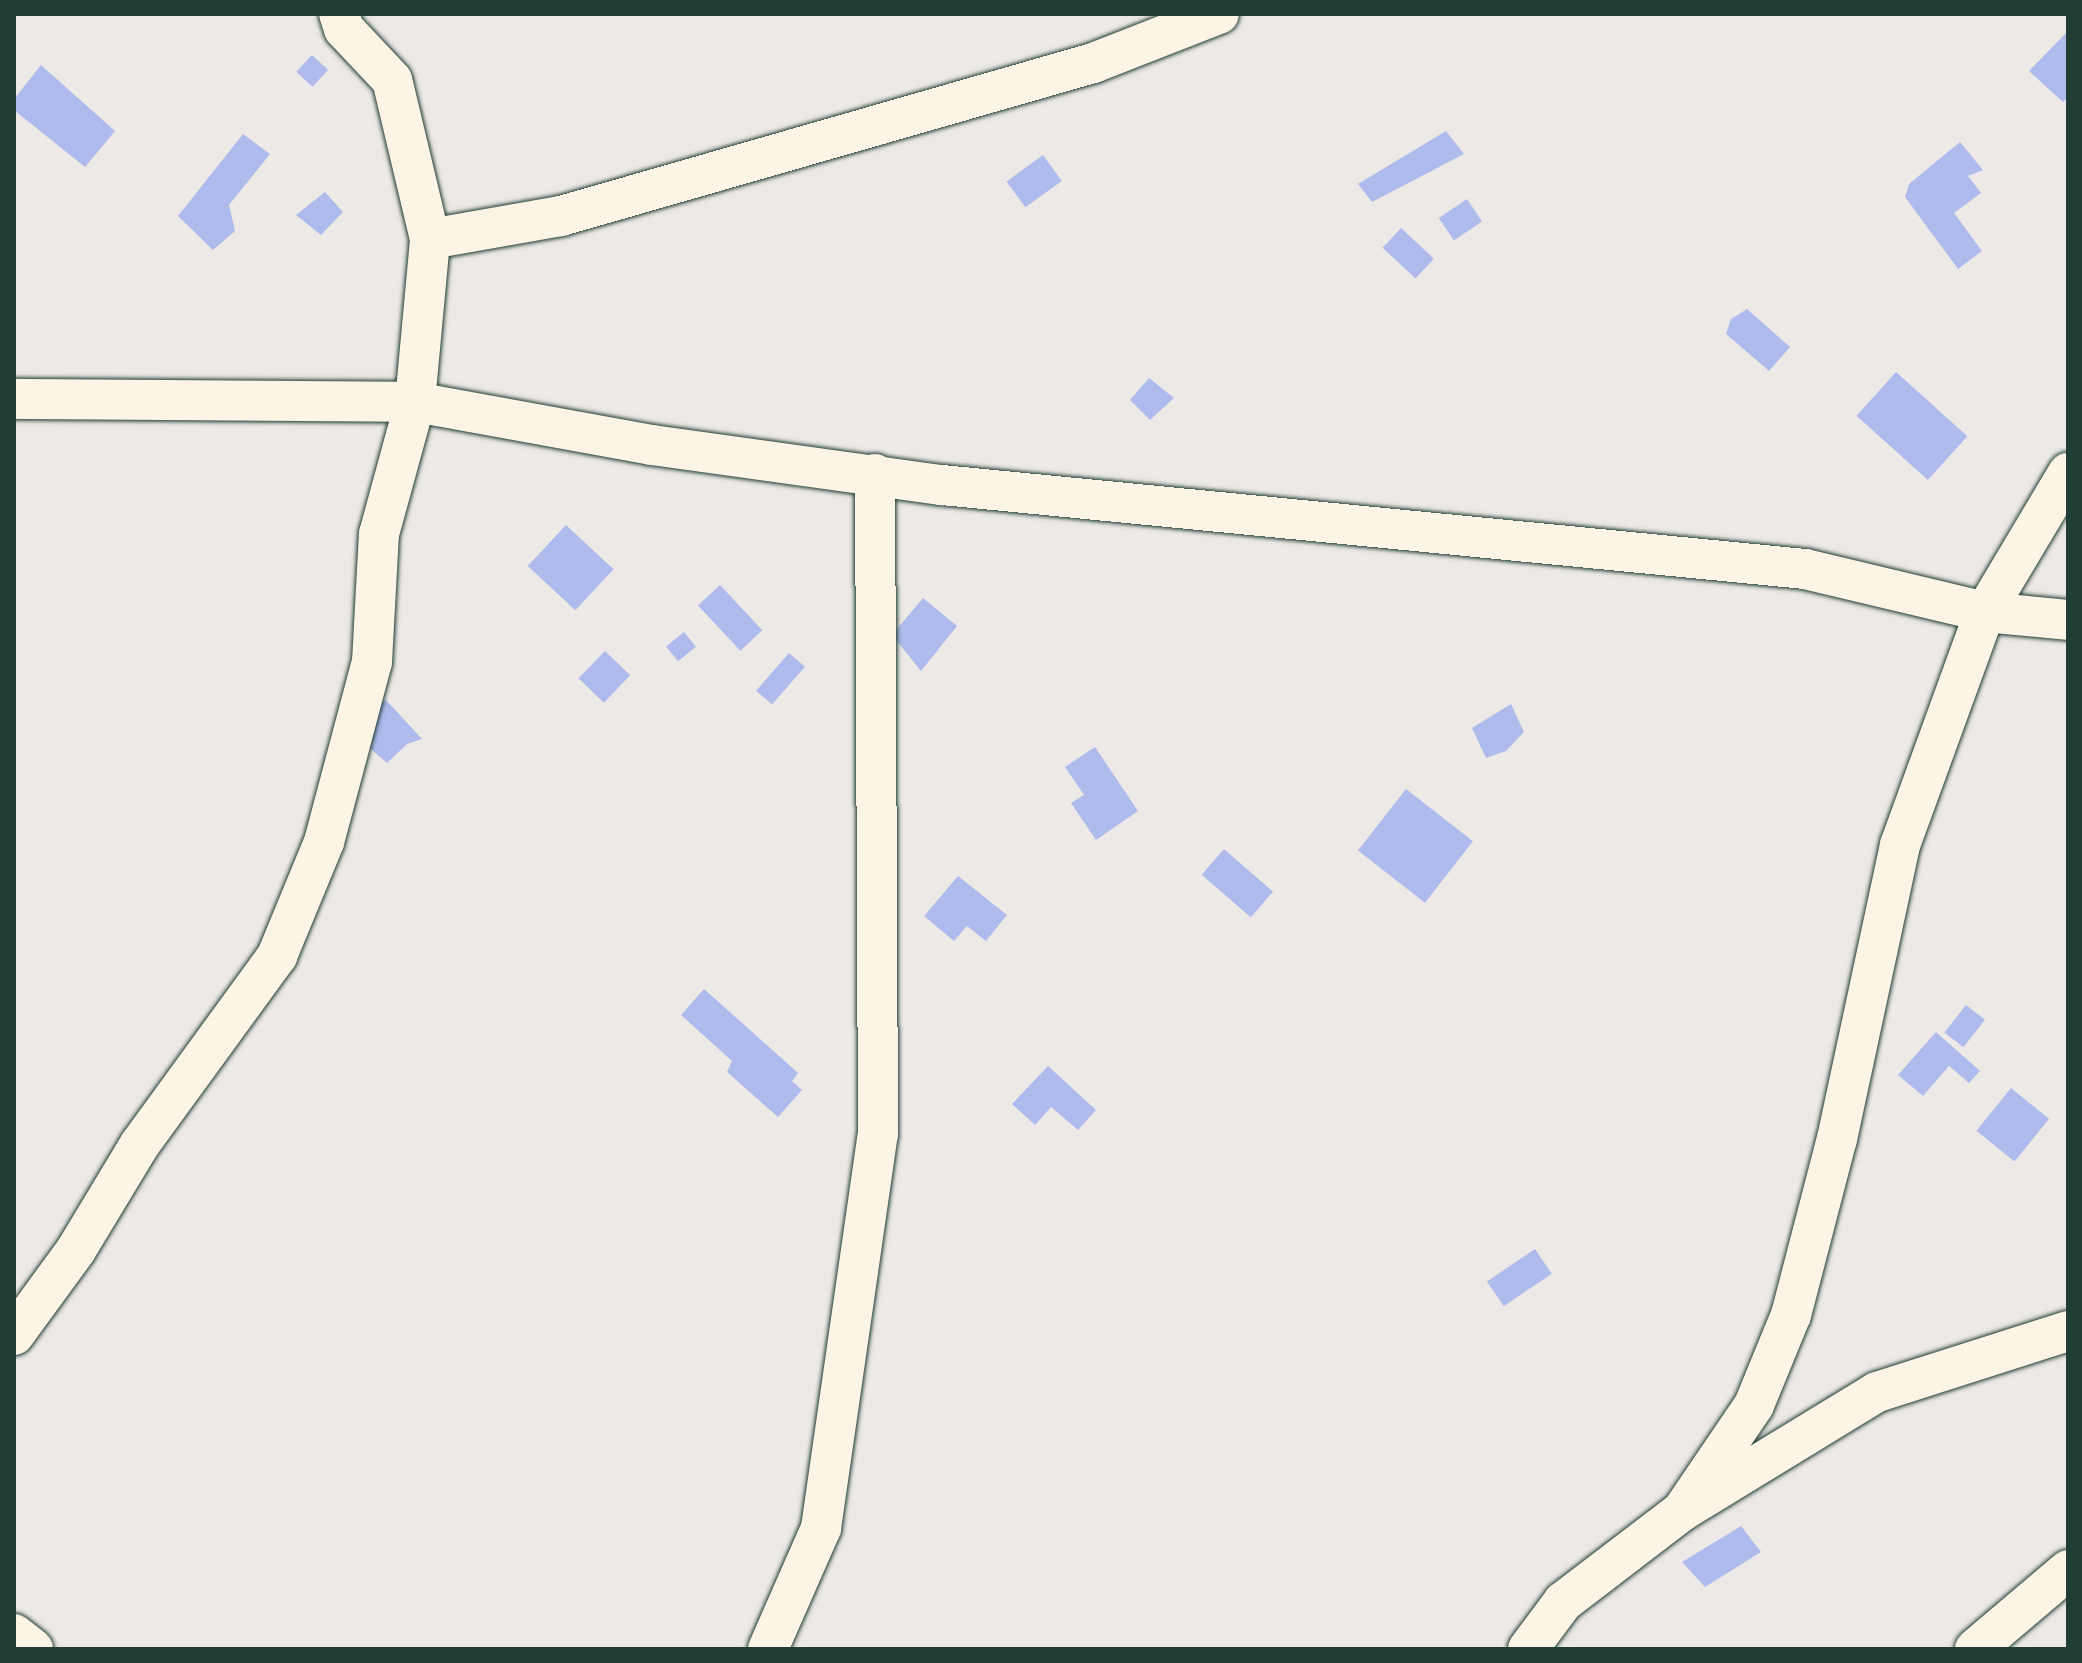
<!DOCTYPE html>
<style>
body{margin:0}
#map{position:relative;width:2082px;height:1663px;overflow:hidden;background:#ede9e6;font-family:Mali,sans-serif}
div>[style]{position:absolute}
[style*='--x']{left:calc(var(--x)*1px);top:calc(var(--y)*1px);width:calc(var(--w)*1px);rotate:calc(var(--a)*1deg)}
.building>*{inset:0;background:#afbbec;transform-origin:0 0}
.roads{filter:drop-shadow(0 0 2px #1f3d34) drop-shadow(0 0 2px #1f3d34)}
.minor>*{height:40px;margin:-20px;padding:0 20px;transform-origin:20px;border-radius:20px;background:#fcf5e5}
span{translate:-50% -50%;white-space:nowrap;text-align:center;line-height:1.15;-webkit-text-stroke:6px #fcf5e5;paint-order:stroke}
.frame{position:absolute;inset:0;border:16px solid #1f3d34;pointer-events:none}
</style>
<div id="map">
<div class="building">
<div style="clip-path:polygon(2068px 31px,2068px 97px,2063px 102px,2029px 71px)"></div>
<div style="left:312px;top:55px;width:22px;height:23px;rotate:43deg"></div>
<div style="clip-path:polygon(41px 65px,115px 131px,85px 167px,14px 110px,14px 99px)"></div>
<div style="clip-path:polygon(1446px 131px,1464px 154px,1372px 202px,1358px 184px)"></div>
<div style="clip-path:polygon(243px 134px,270px 154px,229px 205px,235px 231px,213px 250px,178px 216px)"></div>
<div style="clip-path:polygon(1960px 142px,1983px 170px,1968px 176px,1981px 193px,1954px 213px,1982px 251px,1958px 269px,1905px 197px,1909px 184px)"></div>
<div style="left:1043px;top:155px;width:32px;height:45px;rotate:54deg"></div>
<div style="clip-path:polygon(325px 192px,343px 212px,321px 235px,296px 215px)"></div>
<div style="left:1467px;top:199px;width:27px;height:34px;rotate:56deg"></div>
<div style="left:1401px;top:228px;width:45px;height:27px;rotate:43deg"></div>
<div style="clip-path:polygon(1747px 309px,1790px 347px,1769px 371px,1726px 334px,1731px 319px)"></div>
<div style="left:1896px;top:372px;width:96px;height:59px;rotate:42deg"></div>
<div style="clip-path:polygon(1149px 378px,1174px 398px,1150px 420px,1130px 400px)"></div>
<div style="left:566px;top:525px;width:65px;height:56px;rotate:43deg"></div>
<div style="left:720px;top:585px;width:62px;height:30px;rotate:47deg"></div>
<div style="clip-path:polygon(923px 598px,957px 626px,921px 671px,892px 635px)"></div>
<div style="left:684px;top:632px;width:19px;height:23px;rotate:51deg"></div>
<div style="left:605px;top:651px;width:35px;height:38px;rotate:44deg"></div>
<div style="left:789px;top:653px;width:21px;height:50px;rotate:41deg"></div>
<div style="clip-path:polygon(386px 700px,422px 739px,407px 744px,387px 763px,342px 724px)"></div>
<div style="clip-path:polygon(1511px 704px,1524px 732px,1506px 751px,1486px 758px,1472px 728px)"></div>
<div style="clip-path:polygon(1095px 747px,1138px 811px,1096px 840px,1071px 803px,1084px 795px,1065px 767px)"></div>
<div style="left:1406px;top:789px;width:85px;height:78px;rotate:38deg"></div>
<div style="left:1224px;top:849px;width:65px;height:34px;rotate:41deg"></div>
<div style="clip-path:polygon(958px 876px,1007px 915px,986px 941px,967px 926px,954px 941px,924px 916px)"></div>
<div style="clip-path:polygon(704px 989px,798px 1073px,792px 1081px,802px 1090px,778px 1117px,727px 1072px,732px 1061px,681px 1015px)"></div>
<div style="left:1966px;top:1005px;width:24px;height:35px;rotate:38deg"></div>
<div style="clip-path:polygon(1936px 1032px,1980px 1071px,1969px 1083px,1949px 1066px,1923px 1096px,1898px 1075px)"></div>
<div style="clip-path:polygon(1048px 1066px,1096px 1110px,1078px 1130px,1051px 1107px,1035px 1125px,1012px 1104px)"></div>
<div style="left:2011px;top:1088px;width:49px;height:55px;rotate:39deg"></div>
<div style="left:1535px;top:1249px;width:30px;height:58px;rotate:56deg"></div>
<div style="clip-path:polygon(1741px 1526px,1761px 1552px,1705px 1587px,1682px 1562px)"></div>
</div>
<div class="roads">
<div class="minor">
<div style="--x:430;--y:239;--w:133;--a:-10"></div>
<div style="--x:561;--y:216;--w:554;--a:-16.04"></div>
<div style="--x:1093;--y:63;--w:135;--a:-21.3"></div>
<div style="--x:14;--y:399;--w:401;--a:0.4"></div>
<div style="--x:415;--y:402;--w:241;--a:10.3"></div>
<div style="--x:652;--y:445;--w:293;--a:7.9"></div>
<div style="--x:942;--y:485;--w:867;--a:5.56"></div>
<div style="--x:1805;--y:569;--w:185;--a:13.4"></div>
<div style="--x:1985;--y:612;--w:83;--a:5.5"></div>
<div style="--x:14;--y:1335;--w:105;--a:-53.9"></div>
<div style="--x:76;--y:1250;--w:124;--a:-58.9"></div>
<div style="--x:140;--y:1144;--w:233;--a:-53.9"></div>
<div style="--x:277;--y:956;--w:123;--a:-67.6"></div>
<div style="--x:324;--y:842;--w:186;--a:-75.1"></div>
<div style="--x:372;--y:662;--w:128;--a:-86.9"></div>
<div style="--x:379;--y:534;--w:137;--a:-74.7"></div>
<div style="--x:415;--y:402;--w:164;--a:-84.7"></div>
<div style="--x:430;--y:239;--w:163;--a:-103.4"></div>
<div style="--x:392;--y:80;--w:70;--a:-133.3"></div>
<div style="--x:344;--y:29;--w:16;--a:-108"></div>
<div style="--x:1682;--y:1511;--w:128;--a:-55.8"></div>
<div style="--x:1754;--y:1405;--w:97;--a:-67.7"></div>
<div style="--x:1791;--y:1315;--w:182;--a:-75.4"></div>
<div style="--x:1837;--y:1139;--w:301;--a:-77.9"></div>
<div style="--x:1900;--y:845;--w:248;--a:-70"></div>
<div style="--x:1985;--y:612;--w:162;--a:-59.2"></div>
<div style="--x:14;--y:1634;--w:24;--a:38"></div>
<div style="--x:768;--y:1649;--w:132;--a:-66.3"></div>
<div style="--x:821;--y:1528;--w:398;--a:-81.8"></div>
<div style="--x:878;--y:1134;--w:660;--a:-90.26"></div>
<div style="--x:1528;--y:1649;--w:59;--a:-53.3"></div>
<div style="--x:1563;--y:1602;--w:150;--a:-37.4"></div>
<div style="--x:1682;--y:1511;--w:228;--a:-31.4"></div>
<div style="--x:1877;--y:1392;--w:201;--a:-17.7"></div>
<div style="--x:1975;--y:1649;--w:122;--a:-40.3"></div>
</div>
</div>
<div class="frame"></div>
</div>
